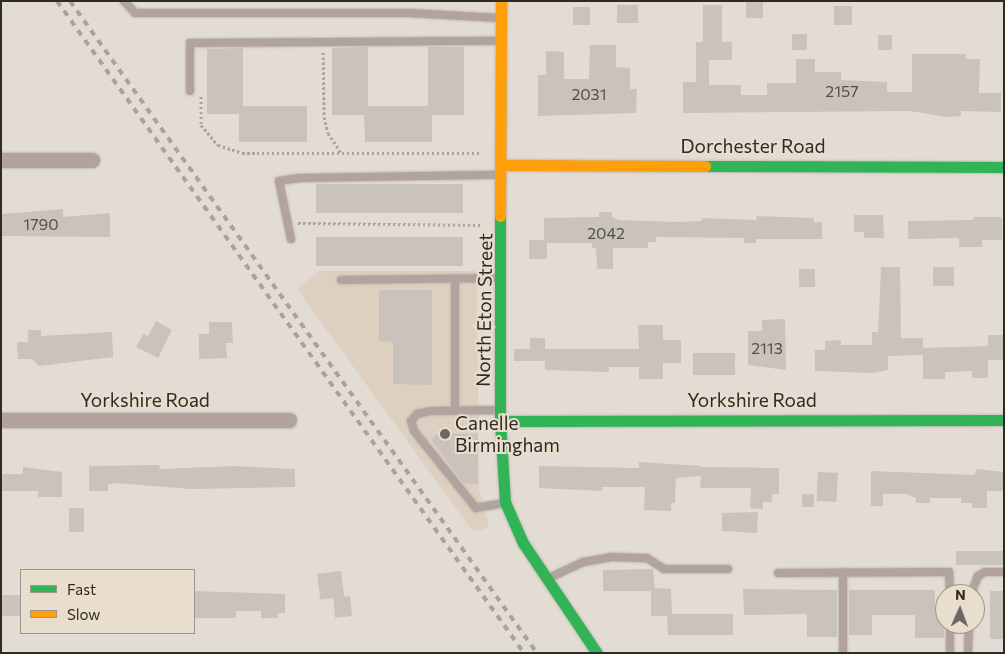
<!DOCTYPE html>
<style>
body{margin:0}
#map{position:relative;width:1005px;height:654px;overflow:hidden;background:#e3dcd4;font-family:Commissioner,sans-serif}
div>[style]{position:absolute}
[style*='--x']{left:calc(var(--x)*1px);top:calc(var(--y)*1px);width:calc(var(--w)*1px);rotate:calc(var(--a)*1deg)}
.built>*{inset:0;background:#ddd0c1}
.building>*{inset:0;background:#c9c3bc;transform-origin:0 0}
.path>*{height:3px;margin-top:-1.5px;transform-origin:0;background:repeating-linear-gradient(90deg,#ada39f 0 2.5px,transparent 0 5px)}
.roads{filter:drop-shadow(0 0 1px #bdb8b2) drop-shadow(0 0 1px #bdb8b2)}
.lane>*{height:8px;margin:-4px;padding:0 4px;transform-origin:4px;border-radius:4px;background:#b3a39f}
.street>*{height:15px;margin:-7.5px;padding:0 7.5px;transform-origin:7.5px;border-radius:7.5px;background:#b3a39f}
.fast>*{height:11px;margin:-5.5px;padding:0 5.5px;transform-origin:5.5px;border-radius:5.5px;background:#30b455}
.slow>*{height:11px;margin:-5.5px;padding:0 5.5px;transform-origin:5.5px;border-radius:5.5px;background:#ff9f0a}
.rail>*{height:4px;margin-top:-2px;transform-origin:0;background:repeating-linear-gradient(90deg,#aca19d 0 6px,transparent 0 12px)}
.dots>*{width:14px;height:14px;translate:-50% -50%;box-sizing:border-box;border:2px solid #e9ddce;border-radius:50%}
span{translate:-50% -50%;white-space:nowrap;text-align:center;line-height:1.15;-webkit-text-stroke:4px #e9ddce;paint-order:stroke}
.number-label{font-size:16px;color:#55504a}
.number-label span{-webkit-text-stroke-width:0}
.street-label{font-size:19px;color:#2e2a24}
.poi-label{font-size:19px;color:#2e2a24}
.left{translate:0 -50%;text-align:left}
.frame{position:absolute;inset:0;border:2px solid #2e2a24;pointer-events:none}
.legend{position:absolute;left:20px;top:569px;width:175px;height:65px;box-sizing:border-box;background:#e9ddce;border:1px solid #9e958a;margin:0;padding:6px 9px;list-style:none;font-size:15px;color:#2e2a24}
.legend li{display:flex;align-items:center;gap:10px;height:25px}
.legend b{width:25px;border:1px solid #9e958a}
.north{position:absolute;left:935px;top:584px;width:50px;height:50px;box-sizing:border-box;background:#e9ddce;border:1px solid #9e958a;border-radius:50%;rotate:2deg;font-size:14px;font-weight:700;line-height:20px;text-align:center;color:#2e2a24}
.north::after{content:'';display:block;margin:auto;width:18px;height:22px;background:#6d6862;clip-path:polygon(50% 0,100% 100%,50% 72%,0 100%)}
</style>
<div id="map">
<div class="built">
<div style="clip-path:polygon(319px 271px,477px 271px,479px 489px,489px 527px,473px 532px,297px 289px)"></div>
</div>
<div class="building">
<div style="left:746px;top:1px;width:17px;height:17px"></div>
<div style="left:617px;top:5px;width:21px;height:18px"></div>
<div style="clip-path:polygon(703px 5px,722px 5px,722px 42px,732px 42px,732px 60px,709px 60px,709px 85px,741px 85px,741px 95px,767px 95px,767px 83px,796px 83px,796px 59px,815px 59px,815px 72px,841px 72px,841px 80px,887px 82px,887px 92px,912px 92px,912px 54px,966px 54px,966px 59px,980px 59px,979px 93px,1001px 93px,1001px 112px,961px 111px,961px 116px,947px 117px,910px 111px,683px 113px,683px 82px,696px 82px,696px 42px,703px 42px)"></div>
<div style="left:834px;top:6px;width:18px;height:19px"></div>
<div style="left:573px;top:7px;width:17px;height:18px"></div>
<div style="left:792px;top:34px;width:15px;height:16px"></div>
<div style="left:878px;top:35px;width:14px;height:15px"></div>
<div style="clip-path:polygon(590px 45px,616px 45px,616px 67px,630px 68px,630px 89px,637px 89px,636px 113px,538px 116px,538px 75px,546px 75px,546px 51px,564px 52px,564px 79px,589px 79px)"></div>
<div style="clip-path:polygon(368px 47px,368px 106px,428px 106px,428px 47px,464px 47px,464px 115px,432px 115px,432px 142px,365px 142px,364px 115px,332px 115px,332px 48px)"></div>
<div style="clip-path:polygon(243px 48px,243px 106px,307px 106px,307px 142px,239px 142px,239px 114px,207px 114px,207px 49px)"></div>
<div style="left:316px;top:184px;width:147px;height:29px"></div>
<div style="clip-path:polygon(63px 209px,63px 217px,110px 213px,110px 237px,1px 236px,1px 214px)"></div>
<div style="clip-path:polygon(599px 212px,612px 212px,612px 217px,619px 220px,676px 222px,702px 221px,702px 218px,757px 220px,756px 216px,814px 218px,814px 222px,822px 222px,822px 239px,756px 239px,756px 243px,744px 243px,744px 238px,656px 237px,656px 242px,648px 242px,648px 248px,613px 248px,613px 269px,597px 269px,596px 248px,592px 248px,592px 243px,547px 243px,547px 259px,529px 259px,529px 240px,544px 240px,544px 218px,599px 217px)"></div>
<div style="clip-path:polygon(854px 215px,883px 215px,884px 238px,864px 238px,864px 232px,854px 232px)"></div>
<div style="clip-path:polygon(973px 217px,1002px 217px,1002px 240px,982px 240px,982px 247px,959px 247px,959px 238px,908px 239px,908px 221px,973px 220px)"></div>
<div style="left:316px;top:237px;width:147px;height:29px"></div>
<div style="clip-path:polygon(881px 267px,900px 267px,901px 338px,923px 338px,923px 355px,888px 356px,888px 370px,872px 373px,815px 371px,815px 350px,825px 350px,825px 341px,841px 340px,841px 345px,872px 345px,872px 332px,878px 332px)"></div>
<div style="left:933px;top:267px;width:21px;height:19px"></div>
<div style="left:799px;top:269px;width:16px;height:18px"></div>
<div style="clip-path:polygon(379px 290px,432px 290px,432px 385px,393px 384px,393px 342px,379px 341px)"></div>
<div style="clip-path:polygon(785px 319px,786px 370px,748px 365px,748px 331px,762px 331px,762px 320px)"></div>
<div style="clip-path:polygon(156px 321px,172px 330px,158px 358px,136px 347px,143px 334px,148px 336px)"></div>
<div style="clip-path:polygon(209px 322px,232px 322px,233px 343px,226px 343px,227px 358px,199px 359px,199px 334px,209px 334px)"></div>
<div style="clip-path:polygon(638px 325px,663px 325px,663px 340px,681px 340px,681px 363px,663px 363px,663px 379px,639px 379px,639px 367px,609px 367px,609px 372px,545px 370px,545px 361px,514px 361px,514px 349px,530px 349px,530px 338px,545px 338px,545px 349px,639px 349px)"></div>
<div style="clip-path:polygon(28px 330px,41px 330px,41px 336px,112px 332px,113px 357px,39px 366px,32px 359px,18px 359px,17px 342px,28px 342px)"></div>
<div style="clip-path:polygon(988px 335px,1004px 335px,1004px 360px,988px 360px,988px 378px,972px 378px,972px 371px,945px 372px,945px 379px,923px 379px,923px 348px,988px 346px)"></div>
<div style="left:693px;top:353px;width:42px;height:22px"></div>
<div style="clip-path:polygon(437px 434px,478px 434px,478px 484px,463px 483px,431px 439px)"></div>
<div style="clip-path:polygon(639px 462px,701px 466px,701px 470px,701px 467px,779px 468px,779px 494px,772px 494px,772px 502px,763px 502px,763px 509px,750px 508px,751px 488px,700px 488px,701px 476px,676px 478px,675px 503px,671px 503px,671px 511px,644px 510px,645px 487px,602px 487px,602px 491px,539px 488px,539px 466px,639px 468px)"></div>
<div style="clip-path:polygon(159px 465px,160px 469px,235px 466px,295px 469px,295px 487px,191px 489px,115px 483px,108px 485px,108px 491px,89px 491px,89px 466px)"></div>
<div style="clip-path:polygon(23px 467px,62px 472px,62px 497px,38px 497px,38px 491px,1px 491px,1px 474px,23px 474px)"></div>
<div style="clip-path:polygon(976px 469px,1004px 472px,1004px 491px,987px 491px,987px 508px,972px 508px,972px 503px,961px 503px,961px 498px,930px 498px,930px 503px,916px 503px,916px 498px,907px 494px,883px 494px,883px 506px,871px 506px,871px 471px,975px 475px)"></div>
<div style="left:818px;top:472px;width:20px;height:29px;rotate:3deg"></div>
<div style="left:802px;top:494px;width:12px;height:13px"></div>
<div style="left:69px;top:508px;width:15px;height:24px"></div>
<div style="clip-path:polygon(758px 512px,757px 533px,722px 531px,722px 513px)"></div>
<div style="left:956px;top:551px;width:48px;height:14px"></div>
<div style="clip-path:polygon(653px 569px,655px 588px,671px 589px,672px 614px,733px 614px,733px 635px,668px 635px,667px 616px,651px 616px,651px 591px,603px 591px,603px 570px)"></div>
<div style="left:341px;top:571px;width:26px;height:24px;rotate:83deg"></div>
<div style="clip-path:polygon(743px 589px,837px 590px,837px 637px,807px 637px,807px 614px,744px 615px)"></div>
<div style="clip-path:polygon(849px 590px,935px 590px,935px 612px,944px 612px,944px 638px,915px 638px,915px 615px,872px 615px,872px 635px,849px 635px)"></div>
<div style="clip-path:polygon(194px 591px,285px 594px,285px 613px,278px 613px,278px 618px,261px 618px,261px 611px,236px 611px,236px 618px,194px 618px)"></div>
<div style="left:990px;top:591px;width:14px;height:48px"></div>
<div style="left:1px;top:595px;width:20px;height:21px"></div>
<div style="left:350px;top:596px;width:20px;height:17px;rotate:84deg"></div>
</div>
<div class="path">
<div style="--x:323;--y:52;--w:65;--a:89.1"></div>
<div style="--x:324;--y:117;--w:16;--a:76"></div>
<div style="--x:328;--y:133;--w:24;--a:57"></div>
<div style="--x:201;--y:96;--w:29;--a:90"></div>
<div style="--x:201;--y:125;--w:26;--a:50"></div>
<div style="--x:218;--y:145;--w:25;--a:18"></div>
<div style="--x:242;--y:153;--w:238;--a:0"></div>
<div style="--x:298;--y:223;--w:182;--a:0.6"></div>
</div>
<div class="roads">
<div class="lane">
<div style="--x:124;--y:1;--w:16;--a:47"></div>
<div style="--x:135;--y:13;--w:274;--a:0"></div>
<div style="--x:409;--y:13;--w:90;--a:3.2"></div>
<div style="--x:190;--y:91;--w:48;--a:-90"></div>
<div style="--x:190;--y:43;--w:309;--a:-0.4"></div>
<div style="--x:291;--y:239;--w:59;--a:-101.7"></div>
<div style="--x:279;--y:181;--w:21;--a:-8"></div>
<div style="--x:300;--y:178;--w:200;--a:-0.9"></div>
<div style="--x:341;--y:280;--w:158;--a:-0.7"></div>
<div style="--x:455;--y:280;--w:130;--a:90"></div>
<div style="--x:499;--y:410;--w:68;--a:179.2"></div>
<div style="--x:431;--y:411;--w:14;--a:168"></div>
<div style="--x:417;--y:414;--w:9;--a:131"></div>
<div style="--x:411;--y:421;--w:10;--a:73"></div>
<div style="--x:414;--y:431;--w:99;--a:51.2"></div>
<div style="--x:476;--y:508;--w:27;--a:-10"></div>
<div style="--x:843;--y:572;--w:81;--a:90"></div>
<div style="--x:778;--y:573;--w:171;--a:-0.3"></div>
<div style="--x:949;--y:572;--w:22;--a:87"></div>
<div style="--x:549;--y:578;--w:38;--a:-25"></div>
<div style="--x:584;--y:562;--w:27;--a:-10"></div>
<div style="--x:611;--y:557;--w:36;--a:2"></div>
<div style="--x:647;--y:558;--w:20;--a:33"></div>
<div style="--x:664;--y:569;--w:64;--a:0"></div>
<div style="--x:971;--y:594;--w:19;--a:-69"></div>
<div style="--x:978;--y:576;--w:8;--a:-30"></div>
<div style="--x:985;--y:572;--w:19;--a:0"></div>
<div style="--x:950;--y:624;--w:29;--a:90"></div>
<div style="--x:968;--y:653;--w:29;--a:-88"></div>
</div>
<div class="street">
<div style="--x:1;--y:160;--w:91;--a:0"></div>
<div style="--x:1;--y:420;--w:288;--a:0"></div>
</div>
<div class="fast">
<div style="--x:705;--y:166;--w:299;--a:0.2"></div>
<div style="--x:500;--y:216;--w:205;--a:90"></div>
<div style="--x:500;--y:421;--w:81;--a:86.5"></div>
<div style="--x:505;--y:502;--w:45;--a:66.3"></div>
<div style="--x:523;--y:543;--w:133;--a:56.1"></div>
<div style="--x:500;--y:421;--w:504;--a:-0.11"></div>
</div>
<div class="slow">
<div style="--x:502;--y:165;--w:203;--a:0.3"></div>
<div style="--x:500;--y:216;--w:215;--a:-89.7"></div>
</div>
</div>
<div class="rail">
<div style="--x:57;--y:1;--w:802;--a:54.39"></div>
<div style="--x:70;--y:1;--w:802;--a:54.39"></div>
</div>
<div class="dots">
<div style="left:445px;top:434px;background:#6d6862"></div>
</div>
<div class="number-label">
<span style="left:842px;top:91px">2157</span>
<span style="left:589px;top:94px">2031</span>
<span style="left:41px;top:224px">1790</span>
<span style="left:606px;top:233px">2042</span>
<span style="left:767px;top:348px">2113</span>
</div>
<div class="street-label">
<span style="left:753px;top:146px">Dorchester Road</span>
<span style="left:484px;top:310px;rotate:-89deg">North Eton Street</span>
<span style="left:145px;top:400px">Yorkshire Road</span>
<span style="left:752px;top:400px">Yorkshire Road</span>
</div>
<div class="poi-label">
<span class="left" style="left:455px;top:434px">Canelle<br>Birmingham</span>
</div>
<div class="frame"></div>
<ul class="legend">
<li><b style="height:6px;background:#30b455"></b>Fast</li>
<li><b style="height:6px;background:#ff9f0a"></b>Slow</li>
</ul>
<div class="north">N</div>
</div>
